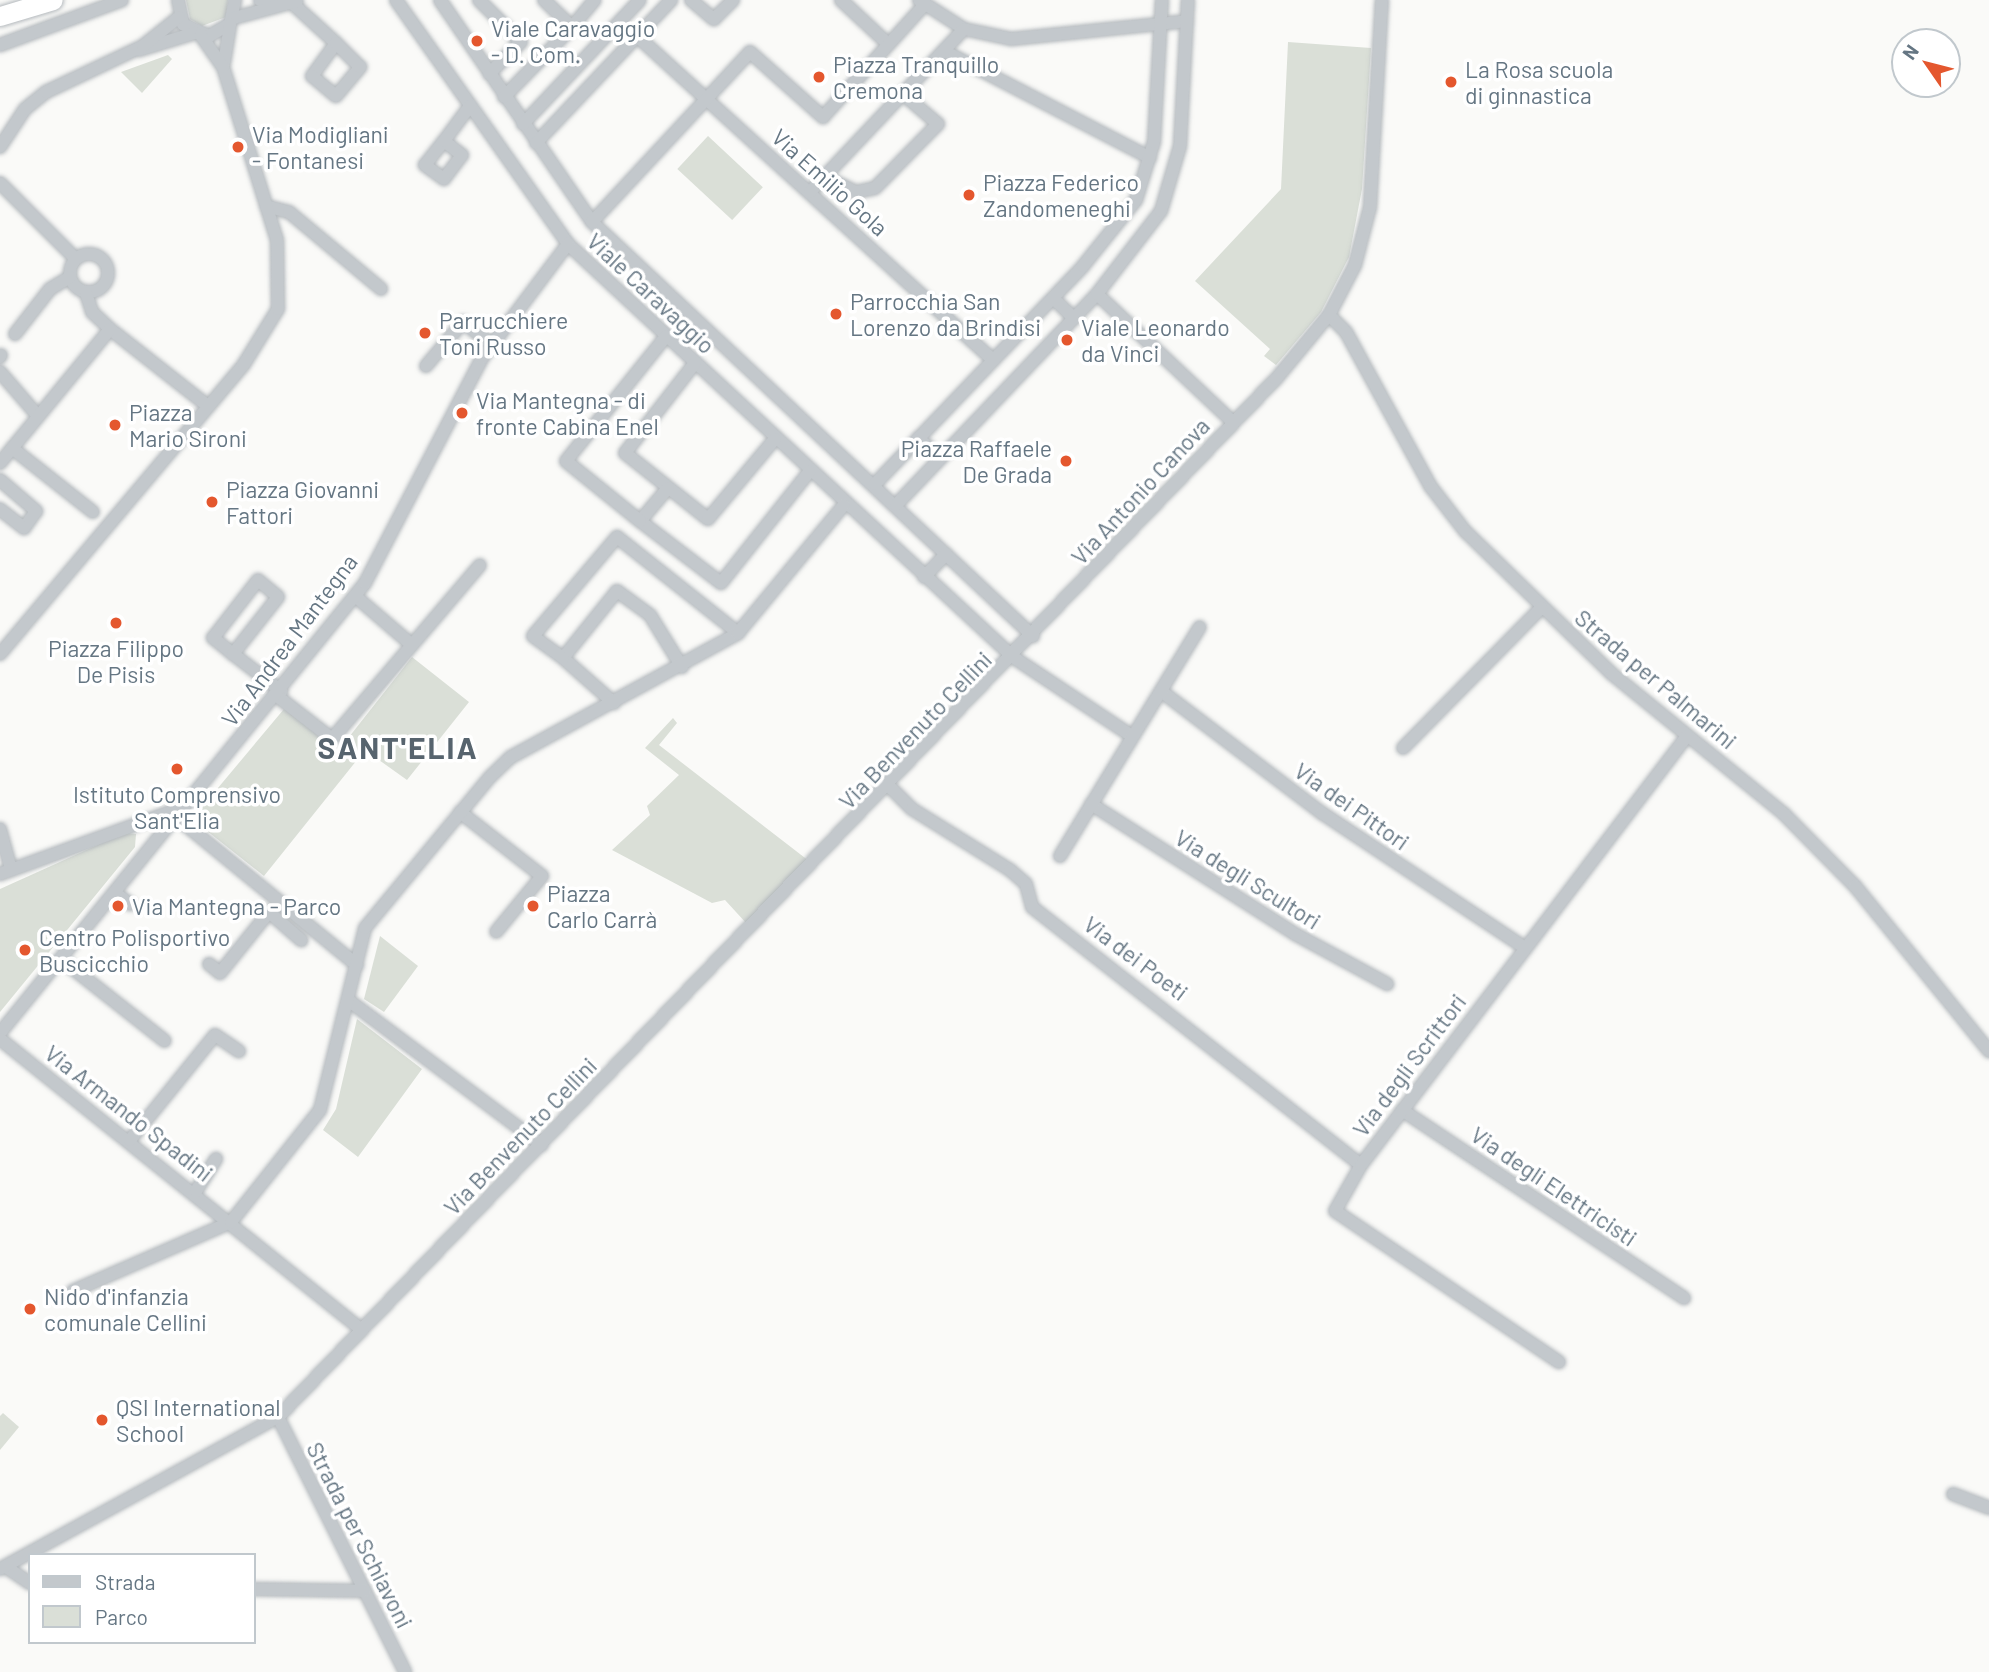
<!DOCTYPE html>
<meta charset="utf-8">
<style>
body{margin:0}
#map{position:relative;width:1989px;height:1672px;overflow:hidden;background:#fafaf8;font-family:Barlow,sans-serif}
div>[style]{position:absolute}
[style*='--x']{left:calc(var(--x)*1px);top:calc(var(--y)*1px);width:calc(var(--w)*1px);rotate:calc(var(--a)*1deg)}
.green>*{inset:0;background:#dadfd7;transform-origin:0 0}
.roads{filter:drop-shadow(0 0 2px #b4b9bd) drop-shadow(0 0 2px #b4b9bd)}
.minor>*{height:12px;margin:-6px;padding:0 6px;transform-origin:6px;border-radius:6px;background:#c3c8cc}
.minor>.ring{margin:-6px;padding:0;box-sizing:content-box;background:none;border:12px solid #c3c8cc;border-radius:50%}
.highway>*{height:19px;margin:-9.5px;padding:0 9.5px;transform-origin:9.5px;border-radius:9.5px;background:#fff}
.dots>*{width:19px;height:19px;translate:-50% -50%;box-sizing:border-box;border:4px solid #fff;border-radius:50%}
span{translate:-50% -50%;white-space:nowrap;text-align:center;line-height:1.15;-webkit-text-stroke:7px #fff;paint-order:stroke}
.poi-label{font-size:23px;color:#657683}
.left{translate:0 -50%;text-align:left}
.right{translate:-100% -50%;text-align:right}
.street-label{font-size:23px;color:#657683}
.district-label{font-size:30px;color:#57646e;font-weight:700;letter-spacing:2px}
.legend{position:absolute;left:28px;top:1553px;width:228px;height:91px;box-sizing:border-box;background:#fff;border:2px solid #c1c8cd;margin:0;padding:9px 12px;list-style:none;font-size:21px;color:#657683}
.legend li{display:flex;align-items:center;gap:14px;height:35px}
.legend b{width:35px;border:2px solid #c1c8cd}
.north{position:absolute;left:1891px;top:28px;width:70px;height:70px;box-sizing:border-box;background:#fff;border:2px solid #c1c8cd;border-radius:50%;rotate:305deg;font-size:19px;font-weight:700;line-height:28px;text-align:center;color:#657683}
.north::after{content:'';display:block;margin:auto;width:24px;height:32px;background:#e4572e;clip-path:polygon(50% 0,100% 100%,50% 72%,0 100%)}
</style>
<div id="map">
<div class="green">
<div style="clip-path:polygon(186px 0,228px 0,226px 17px,202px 26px,190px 19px)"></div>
<div style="clip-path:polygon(1288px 42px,1371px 48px,1362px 189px,1349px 257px,1321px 312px,1276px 365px,1264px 356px,1270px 349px,1195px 281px,1281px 189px)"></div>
<div style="clip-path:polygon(168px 55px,172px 59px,142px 93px,121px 72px)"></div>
<div style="left:708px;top:136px;width:75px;height:45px;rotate:43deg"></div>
<div style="clip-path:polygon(412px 657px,469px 702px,407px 780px,365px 750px,264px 876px,192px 819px,284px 709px,338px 751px)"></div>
<div style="clip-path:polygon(673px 718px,677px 723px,659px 745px,809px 861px,747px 924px,725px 900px,712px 903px,612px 850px,650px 815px,647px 806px,679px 775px,645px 748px)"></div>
<div style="clip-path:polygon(124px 833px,136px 834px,135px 847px,0 1012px,0 889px)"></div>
<div style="clip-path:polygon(380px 936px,418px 966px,384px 1012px,364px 999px)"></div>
<div style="clip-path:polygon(357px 1019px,422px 1069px,358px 1157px,323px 1130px,336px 1109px)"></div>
<div style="clip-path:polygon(3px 1413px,19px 1427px,0 1450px,0 1416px)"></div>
</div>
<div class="roads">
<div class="minor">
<div style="--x:178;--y:0;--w:25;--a:78"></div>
<div style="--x:183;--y:24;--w:29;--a:25"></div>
<div style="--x:209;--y:36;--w:24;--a:-30"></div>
<div style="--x:230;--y:24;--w:25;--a:-78"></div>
<div style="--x:260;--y:0;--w:26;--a:7"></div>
<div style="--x:396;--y:0;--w:299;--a:54.8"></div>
<div style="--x:568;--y:244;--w:607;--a:42.86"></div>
<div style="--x:1013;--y:657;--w:143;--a:33.6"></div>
<div style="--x:440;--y:0;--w:269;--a:55.6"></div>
<div style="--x:592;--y:222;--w:605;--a:43.19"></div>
<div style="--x:479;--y:0;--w:59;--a:45"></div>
<div style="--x:521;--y:42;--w:45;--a:135"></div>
<div style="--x:544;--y:0;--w:39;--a:44"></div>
<div style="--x:572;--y:27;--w:35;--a:-50"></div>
<div style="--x:691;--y:0;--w:30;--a:40"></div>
<div style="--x:714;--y:19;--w:27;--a:-45"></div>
<div style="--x:841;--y:0;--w:64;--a:43.1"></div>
<div style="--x:919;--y:0;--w:54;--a:32.8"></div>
<div style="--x:964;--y:29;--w:48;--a:12"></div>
<div style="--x:1011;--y:39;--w:177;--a:-5.8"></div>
<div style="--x:292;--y:3;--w:59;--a:42.3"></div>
<div style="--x:336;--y:43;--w:41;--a:126"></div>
<div style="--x:312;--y:76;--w:31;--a:40"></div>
<div style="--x:336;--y:96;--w:38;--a:-50"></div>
<div style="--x:360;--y:67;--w:34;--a:-135"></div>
<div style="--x:234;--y:18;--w:65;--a:-15.1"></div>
<div style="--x:637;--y:36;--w:481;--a:42.3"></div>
<div style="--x:0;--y:45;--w:130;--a:-20.2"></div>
<div style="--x:139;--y:50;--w:59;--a:-16.9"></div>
<div style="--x:944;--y:51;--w:232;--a:27.4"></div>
<div style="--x:224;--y:63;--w:39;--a:-81"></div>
<div style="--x:504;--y:97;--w:98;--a:-45.8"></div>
<div style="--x:523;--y:124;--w:170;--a:-46.7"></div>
<div style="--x:444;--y:141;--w:23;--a:38"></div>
<div style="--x:462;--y:155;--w:30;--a:127"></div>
<div style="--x:444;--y:179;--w:24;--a:-144"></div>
<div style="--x:425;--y:165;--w:31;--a:-52"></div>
<div style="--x:444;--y:141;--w:44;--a:-53.4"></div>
<div style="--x:536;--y:143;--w:197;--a:-46.6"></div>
<div style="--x:0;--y:147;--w:45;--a:-56.7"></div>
<div style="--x:25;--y:109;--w:27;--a:-39"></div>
<div style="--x:46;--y:92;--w:107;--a:-25.4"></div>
<div style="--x:143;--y:46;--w:46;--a:-38.9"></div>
<div style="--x:825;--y:177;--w:34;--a:26"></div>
<div style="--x:856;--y:192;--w:19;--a:-12"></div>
<div style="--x:875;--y:188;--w:90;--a:-45.5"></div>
<div style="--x:938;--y:124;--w:46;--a:-139.4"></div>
<div style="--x:0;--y:183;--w:107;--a:45"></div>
<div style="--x:810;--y:192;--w:224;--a:-46.6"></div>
<div style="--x:266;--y:206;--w:24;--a:15"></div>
<div style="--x:289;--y:212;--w:120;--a:39.9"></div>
<div style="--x:592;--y:222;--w:232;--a:-47.1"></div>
<div style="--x:750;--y:52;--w:98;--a:41.7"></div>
<div style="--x:823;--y:117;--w:152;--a:-47.9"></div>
<div class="ring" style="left:70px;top:254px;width:26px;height:26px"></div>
<div style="--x:86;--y:293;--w:20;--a:72"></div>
<div style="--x:92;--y:312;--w:25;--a:43"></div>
<div style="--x:110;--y:329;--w:125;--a:38.2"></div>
<div style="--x:1097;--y:294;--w:187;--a:43.3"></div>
<div style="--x:1053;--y:298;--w:29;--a:44"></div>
<div style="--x:1329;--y:315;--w:24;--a:45"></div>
<div style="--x:1346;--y:332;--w:177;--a:61.3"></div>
<div style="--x:1431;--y:487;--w:56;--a:52.3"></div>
<div style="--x:1465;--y:531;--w:205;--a:44.2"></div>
<div style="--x:1612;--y:674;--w:222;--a:39.1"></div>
<div style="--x:1784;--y:814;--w:101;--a:45.4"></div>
<div style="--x:1855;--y:886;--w:213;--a:50.9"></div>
<div style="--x:15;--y:334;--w:57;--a:-52.1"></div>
<div style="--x:50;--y:289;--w:23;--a:-31"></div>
<div style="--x:0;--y:357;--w:2;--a:-63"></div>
<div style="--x:695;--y:363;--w:114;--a:127.9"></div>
<div style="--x:625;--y:453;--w:106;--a:38.5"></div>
<div style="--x:708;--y:519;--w:104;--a:-50.1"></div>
<div style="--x:426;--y:366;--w:57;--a:-49.9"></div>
<div style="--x:463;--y:322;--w:36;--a:38"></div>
<div style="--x:0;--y:372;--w:58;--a:49.2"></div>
<div style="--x:918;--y:438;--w:30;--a:41"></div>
<div style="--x:12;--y:448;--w:103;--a:38.3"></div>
<div style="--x:0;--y:463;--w:173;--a:-50.6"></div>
<div style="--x:0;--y:480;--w:48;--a:40.7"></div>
<div style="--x:36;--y:511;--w:21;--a:125"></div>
<div style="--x:24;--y:528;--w:31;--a:-142"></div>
<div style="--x:875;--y:484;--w:301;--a:-46.3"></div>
<div style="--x:1083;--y:266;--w:85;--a:-51.2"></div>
<div style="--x:1136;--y:200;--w:61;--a:-72.8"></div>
<div style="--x:1154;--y:142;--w:142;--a:-86.8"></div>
<div style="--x:668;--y:488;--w:43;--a:130.3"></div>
<div style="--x:640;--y:521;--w:102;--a:37.4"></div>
<div style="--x:721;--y:583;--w:142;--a:-51.6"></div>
<div style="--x:896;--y:505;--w:291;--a:-46.4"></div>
<div style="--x:1097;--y:294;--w:105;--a:-52.4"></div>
<div style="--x:1161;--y:211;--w:68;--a:-73.7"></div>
<div style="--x:1180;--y:146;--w:146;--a:-86.9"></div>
<div style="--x:640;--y:521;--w:95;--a:-141"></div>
<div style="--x:566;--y:461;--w:160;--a:-51.3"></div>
<div style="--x:924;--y:577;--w:32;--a:-46"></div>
<div style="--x:355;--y:596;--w:75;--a:40.7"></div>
<div style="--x:0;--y:654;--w:379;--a:-49.9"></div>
<div style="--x:244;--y:364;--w:65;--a:-58.3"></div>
<div style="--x:278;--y:309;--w:69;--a:-90.8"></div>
<div style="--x:277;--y:240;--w:181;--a:-107.3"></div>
<div style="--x:223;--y:67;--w:39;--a:-125"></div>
<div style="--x:233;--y:654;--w:26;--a:-141"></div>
<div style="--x:213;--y:638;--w:73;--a:-52.2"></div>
<div style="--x:258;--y:580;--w:26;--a:40"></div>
<div style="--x:278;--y:597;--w:73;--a:128.3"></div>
<div style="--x:233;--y:654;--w:61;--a:37.6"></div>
<div style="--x:563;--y:658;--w:68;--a:41.4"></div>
<div style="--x:682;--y:667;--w:61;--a:-121.6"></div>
<div style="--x:650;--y:615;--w:41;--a:-144"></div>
<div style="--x:617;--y:591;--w:86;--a:128.9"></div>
<div style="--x:563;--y:658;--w:37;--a:-144"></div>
<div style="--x:533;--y:636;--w:130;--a:-49.7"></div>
<div style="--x:617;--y:537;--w:154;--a:38.4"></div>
<div style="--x:1161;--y:691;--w:202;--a:37.2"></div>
<div style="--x:1322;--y:813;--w:242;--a:33.6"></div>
<div style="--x:277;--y:696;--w:70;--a:38"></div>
<div style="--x:332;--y:739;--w:228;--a:-49.6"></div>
<div style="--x:1403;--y:748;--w:197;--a:-45.4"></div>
<div style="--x:890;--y:787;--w:31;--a:45"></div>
<div style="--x:912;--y:809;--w:115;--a:31.9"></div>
<div style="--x:1010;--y:870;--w:21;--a:41"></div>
<div style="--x:1026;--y:884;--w:24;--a:75"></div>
<div style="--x:1032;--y:907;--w:418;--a:38.1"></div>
<div style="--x:1091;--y:804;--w:242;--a:32.5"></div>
<div style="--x:1295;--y:934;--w:105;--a:28.5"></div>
<div style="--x:460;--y:812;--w:104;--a:38"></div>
<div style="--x:542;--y:876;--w:72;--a:129.4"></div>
<div style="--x:176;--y:817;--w:234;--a:39.3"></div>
<div style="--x:0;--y:829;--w:41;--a:74.6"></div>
<div style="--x:1060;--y:856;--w:268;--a:-58.6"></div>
<div style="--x:0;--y:874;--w:196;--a:-20"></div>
<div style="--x:115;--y:893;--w:19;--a:36"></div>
<div style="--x:61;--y:959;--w:132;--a:38.3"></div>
<div style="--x:209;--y:964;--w:14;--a:39"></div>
<div style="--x:220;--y:973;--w:78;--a:-51.2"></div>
<div style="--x:269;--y:912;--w:43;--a:41.2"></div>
<div style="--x:348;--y:1000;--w:242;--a:36.8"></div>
<div style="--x:0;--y:1033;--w:579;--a:-50.95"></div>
<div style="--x:365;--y:583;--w:254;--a:-62.5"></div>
<div style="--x:482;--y:358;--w:143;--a:-53"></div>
<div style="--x:0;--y:1039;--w:463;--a:38.8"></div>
<div style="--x:1402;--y:1110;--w:339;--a:33.7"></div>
<div style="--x:130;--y:1140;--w:135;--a:-51"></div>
<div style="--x:215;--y:1035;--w:29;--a:34"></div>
<div style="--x:196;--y:1191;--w:38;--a:-58"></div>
<div style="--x:73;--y:1291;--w:172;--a:-23.6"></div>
<div style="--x:231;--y:1222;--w:143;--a:-51.5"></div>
<div style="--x:320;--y:1110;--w:187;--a:-76.1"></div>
<div style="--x:365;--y:928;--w:196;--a:-50.4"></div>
<div style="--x:490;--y:777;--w:29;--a:-44"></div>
<div style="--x:511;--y:757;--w:259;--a:-28.6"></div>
<div style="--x:738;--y:633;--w:166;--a:-50.4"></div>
<div style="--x:1559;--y:1362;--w:270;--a:-146"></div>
<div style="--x:1335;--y:1211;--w:53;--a:-60.5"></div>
<div style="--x:1361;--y:1165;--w:539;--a:-52.77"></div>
<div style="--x:278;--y:1417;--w:285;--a:63.5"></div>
<div style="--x:1953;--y:1494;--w:39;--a:21"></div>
<div style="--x:6;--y:1567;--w:29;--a:34"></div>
<div style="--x:0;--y:1569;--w:317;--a:-28.7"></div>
<div style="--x:278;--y:1417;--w:1440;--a:-46.13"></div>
<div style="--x:1276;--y:379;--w:83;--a:-50.4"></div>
<div style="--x:1329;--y:315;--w:56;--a:-62.5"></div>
<div style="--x:1355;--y:265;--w:60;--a:-75.5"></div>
<div style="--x:1370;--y:207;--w:207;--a:-86.7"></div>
<div style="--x:254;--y:1589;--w:111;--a:1"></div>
</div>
<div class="highway">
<div style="--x:0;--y:16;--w:55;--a:-16.8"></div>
</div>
</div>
<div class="dots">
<div style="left:477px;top:41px;background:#e4572e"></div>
<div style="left:819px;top:77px;background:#e4572e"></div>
<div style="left:1451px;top:82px;background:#e4572e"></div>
<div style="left:238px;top:147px;background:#e4572e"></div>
<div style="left:969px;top:195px;background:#e4572e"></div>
<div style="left:836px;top:314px;background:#e4572e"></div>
<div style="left:425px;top:333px;background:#e4572e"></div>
<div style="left:1067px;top:340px;background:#e4572e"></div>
<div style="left:462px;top:413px;background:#e4572e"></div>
<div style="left:115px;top:425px;background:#e4572e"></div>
<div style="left:1066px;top:461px;background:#e4572e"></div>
<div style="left:212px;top:502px;background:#e4572e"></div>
<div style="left:116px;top:623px;background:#e4572e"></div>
<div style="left:177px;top:769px;background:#e4572e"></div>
<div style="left:118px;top:906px;background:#e4572e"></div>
<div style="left:533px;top:906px;background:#e4572e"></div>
<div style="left:25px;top:950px;background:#e4572e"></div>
<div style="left:30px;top:1309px;background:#e4572e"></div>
<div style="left:102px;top:1420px;background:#e4572e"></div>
</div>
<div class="poi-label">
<span class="left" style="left:491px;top:41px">Viale Caravaggio<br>- D. Com.</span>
<span class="left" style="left:833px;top:77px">Piazza Tranquillo<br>Cremona</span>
<span class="left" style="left:1465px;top:82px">La Rosa scuola<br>di ginnastica</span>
<span class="left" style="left:252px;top:147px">Via Modigliani<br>- Fontanesi</span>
<span class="left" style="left:983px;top:195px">Piazza Federico<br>Zandomeneghi</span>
<span class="left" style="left:850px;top:314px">Parrocchia San<br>Lorenzo da Brindisi</span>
<span class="left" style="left:439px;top:333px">Parrucchiere<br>Toni Russo</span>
<span class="left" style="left:1081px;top:340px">Viale Leonardo<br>da Vinci</span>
<span class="left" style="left:476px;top:413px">Via Mantegna - di<br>fronte Cabina Enel</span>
<span class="left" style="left:129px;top:425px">Piazza<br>Mario Sironi</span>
<span class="right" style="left:1052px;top:461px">Piazza Raffaele<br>De Grada</span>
<span class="left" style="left:226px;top:502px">Piazza Giovanni<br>Fattori</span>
<span style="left:116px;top:661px">Piazza Filippo<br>De Pisis</span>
<span style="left:177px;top:807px">Istituto Comprensivo<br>Sant'Elia</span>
<span class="left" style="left:547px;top:906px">Piazza<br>Carlo Carrà</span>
<span class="left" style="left:132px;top:906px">Via Mantegna - Parco</span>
<span class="left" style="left:39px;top:950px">Centro Polisportivo<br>Buscicchio</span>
<span class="left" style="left:44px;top:1309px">Nido d'infanzia<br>comunale Cellini</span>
<span class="left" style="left:116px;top:1420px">QSI International<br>School</span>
</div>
<div class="street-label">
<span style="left:830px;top:182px;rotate:42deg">Via Emilio Gola</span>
<span style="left:651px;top:293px;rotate:43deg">Viale Caravaggio</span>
<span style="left:1140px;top:491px;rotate:-47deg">Via Antonio Canova</span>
<span style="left:289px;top:640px;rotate:-53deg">Via Andrea Mantegna</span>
<span style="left:1656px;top:679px;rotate:40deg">Strada per Palmarini</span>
<span style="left:915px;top:730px;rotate:-46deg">Via Benvenuto Cellini</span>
<span style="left:1352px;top:806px;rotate:35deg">Via dei Pittori</span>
<span style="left:1248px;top:879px;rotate:32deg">Via degli Scultori</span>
<span style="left:1136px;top:958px;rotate:37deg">Via dei Poeti</span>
<span style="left:1409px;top:1065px;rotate:-53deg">Via degli Scrittori</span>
<span style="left:129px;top:1113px;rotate:38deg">Via Armando Spadini</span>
<span style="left:520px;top:1136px;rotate:-46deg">Via Benvenuto Cellini</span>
<span style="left:1554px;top:1186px;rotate:34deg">Via degli Elettricisti</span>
<span style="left:360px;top:1535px;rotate:63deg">Strada per Schiavoni</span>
</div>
<div class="district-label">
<span style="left:398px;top:747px">SANT'ELIA</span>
</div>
<ul class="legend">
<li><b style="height:9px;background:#c3c8cc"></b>Strada</li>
<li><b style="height:19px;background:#dadfd7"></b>Parco</li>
</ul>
<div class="north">N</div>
</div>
